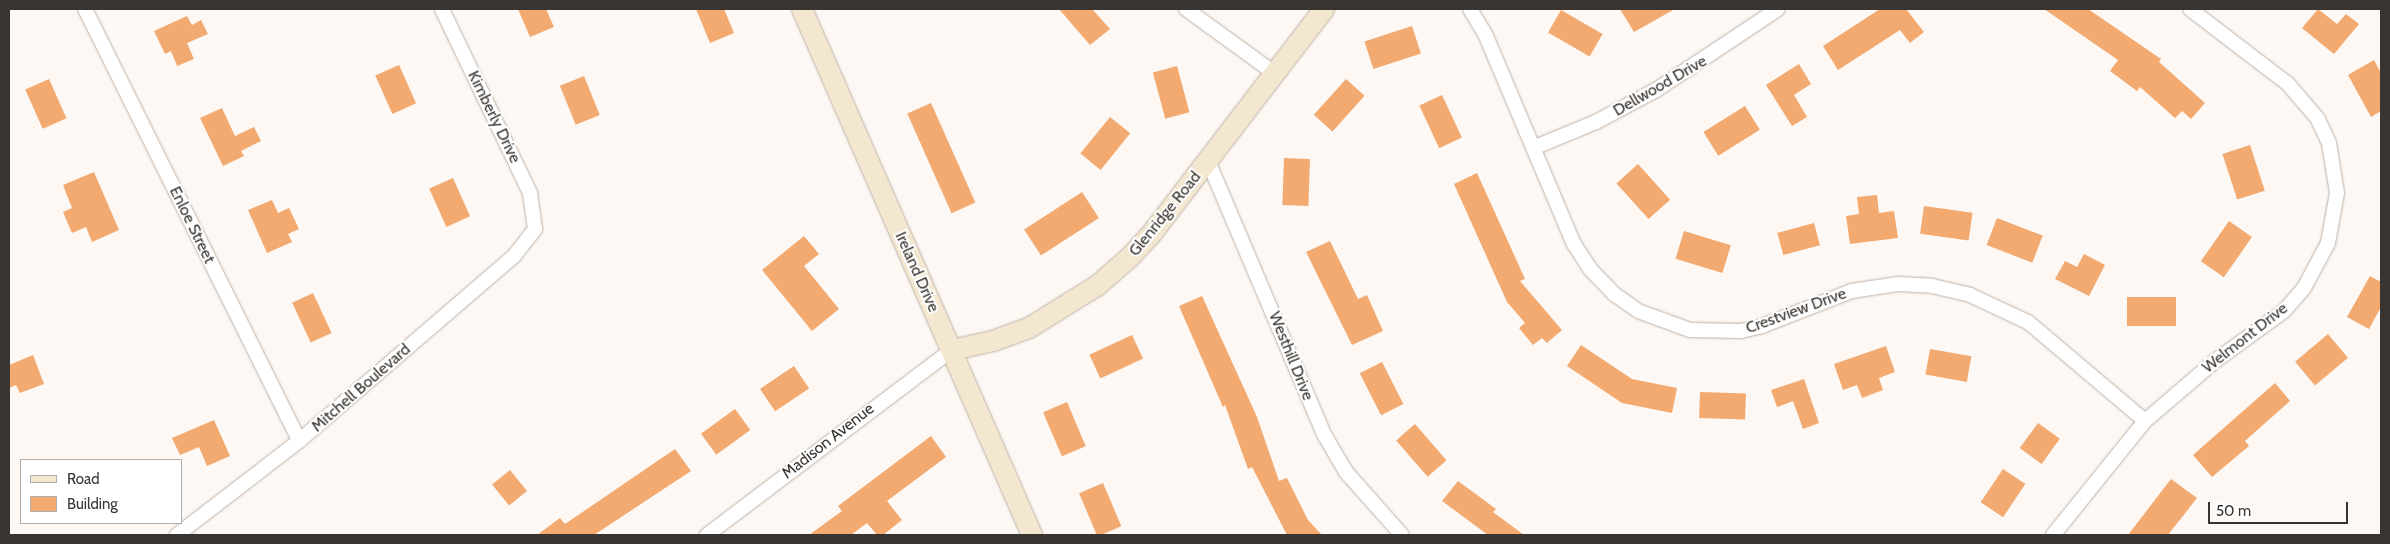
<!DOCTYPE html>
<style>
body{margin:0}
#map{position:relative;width:2390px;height:544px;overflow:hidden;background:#fdf8f4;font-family:Cabin,sans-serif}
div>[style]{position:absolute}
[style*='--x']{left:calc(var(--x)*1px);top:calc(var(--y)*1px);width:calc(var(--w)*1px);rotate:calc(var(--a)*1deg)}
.building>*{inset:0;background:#f2aa71;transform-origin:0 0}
.roads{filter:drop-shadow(0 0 1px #beb1a7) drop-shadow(0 0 1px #beb1a7)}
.street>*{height:14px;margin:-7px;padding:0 7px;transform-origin:7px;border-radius:7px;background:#fff}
.secondary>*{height:20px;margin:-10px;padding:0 10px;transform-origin:10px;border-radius:10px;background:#f3e7d0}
span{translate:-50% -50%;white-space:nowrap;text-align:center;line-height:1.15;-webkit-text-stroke:4px #fff;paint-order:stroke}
.street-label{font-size:16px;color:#393430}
.frame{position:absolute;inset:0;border:10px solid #393430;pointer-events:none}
.legend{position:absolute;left:20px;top:459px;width:162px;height:65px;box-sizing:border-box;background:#fff;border:1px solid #b0aeac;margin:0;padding:6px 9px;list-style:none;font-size:15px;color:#393430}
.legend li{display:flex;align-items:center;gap:10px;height:25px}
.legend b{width:25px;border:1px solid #b0aeac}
.scale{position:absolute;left:2208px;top:502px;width:140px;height:22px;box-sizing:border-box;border:2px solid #393430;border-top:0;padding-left:6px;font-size:15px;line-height:18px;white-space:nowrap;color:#393430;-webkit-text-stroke:4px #fff;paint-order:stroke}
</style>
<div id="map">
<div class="building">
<div style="clip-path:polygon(518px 9px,546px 9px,554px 27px,530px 37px)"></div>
<div style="clip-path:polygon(696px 9px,724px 9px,734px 33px,710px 43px)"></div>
<div style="clip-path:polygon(1059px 9px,1092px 9px,1110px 29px,1090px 45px)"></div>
<div style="clip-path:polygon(1620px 9px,1675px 9px,1634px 32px)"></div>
<div style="clip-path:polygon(1880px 9px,1906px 9px,1924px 32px,1910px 43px,1900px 30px,1838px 70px,1823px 46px)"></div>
<div style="clip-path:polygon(2044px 9px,2088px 9px,2161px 59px,2159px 62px,2205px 103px,2191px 119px,2182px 111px,2175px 118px,2140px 87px,2137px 91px,2110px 71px,2118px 60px)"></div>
<div style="clip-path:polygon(2318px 9px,2337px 24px,2346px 14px,2359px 24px,2334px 54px,2302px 28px)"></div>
<div style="left:1561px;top:10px;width:48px;height:26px;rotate:30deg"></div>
<div style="clip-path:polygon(187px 16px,192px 25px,201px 20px,208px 34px,187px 43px,194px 59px,177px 66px,171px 51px,165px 54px,154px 31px)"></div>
<div style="left:1412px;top:26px;width:29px;height:50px;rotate:72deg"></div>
<div style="clip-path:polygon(2374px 60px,2381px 73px,2381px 111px,2371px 117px,2348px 75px)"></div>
<div style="clip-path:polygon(1799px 64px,1811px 84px,1794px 95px,1807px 117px,1792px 126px,1766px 85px)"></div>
<div style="left:399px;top:65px;width:42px;height:26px;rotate:66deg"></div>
<div style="left:1177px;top:66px;width:48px;height:25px;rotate:75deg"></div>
<div style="left:584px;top:76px;width:42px;height:26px;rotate:68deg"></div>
<div style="left:49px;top:79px;width:43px;height:26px;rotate:66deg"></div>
<div style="left:1346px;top:79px;width:25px;height:48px;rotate:42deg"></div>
<div style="left:1442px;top:95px;width:47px;height:25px;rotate:65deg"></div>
<div style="left:931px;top:103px;width:109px;height:26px;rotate:66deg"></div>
<div style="left:1745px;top:106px;width:28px;height:49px;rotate:58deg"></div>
<div style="clip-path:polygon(222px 108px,235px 136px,254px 127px,261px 141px,241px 151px,244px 156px,223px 166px,200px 118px)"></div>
<div style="left:1110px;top:117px;width:26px;height:47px;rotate:39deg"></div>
<div style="left:2250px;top:145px;width:48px;height:29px;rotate:72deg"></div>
<div style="left:1284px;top:158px;width:26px;height:47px;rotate:2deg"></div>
<div style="left:1638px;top:164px;width:48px;height:29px;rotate:48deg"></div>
<div style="clip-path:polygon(94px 172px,119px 230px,92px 242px,86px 227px,72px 233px,63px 212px,72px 208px,63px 185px)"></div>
<div style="clip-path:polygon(1477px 173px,1525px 279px,1520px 281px,1562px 330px,1547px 343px,1542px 338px,1533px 345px,1519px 328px,1525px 323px,1507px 302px,1454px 184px)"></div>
<div style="left:453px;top:178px;width:42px;height:26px;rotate:66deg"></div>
<div style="left:1082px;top:192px;width:31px;height:69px;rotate:57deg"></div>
<div style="clip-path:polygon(1877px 195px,1879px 213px,1894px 211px,1898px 238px,1850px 244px,1846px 216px,1859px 214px,1857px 197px)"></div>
<div style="clip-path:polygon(272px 200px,278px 213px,289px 208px,299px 229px,288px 234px,292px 242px,267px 253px,248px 210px)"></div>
<div style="left:1924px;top:206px;width:49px;height:28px;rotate:8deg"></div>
<div style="left:1997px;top:218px;width:49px;height:29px;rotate:21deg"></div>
<div style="left:2229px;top:221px;width:28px;height:49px;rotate:35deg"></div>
<div style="left:1814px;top:223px;width:23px;height:38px;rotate:75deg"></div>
<div style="left:1684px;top:231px;width:49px;height:29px;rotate:17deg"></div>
<div style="clip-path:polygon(804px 236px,819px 254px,804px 266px,839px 309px,812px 331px,762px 270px)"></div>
<div style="clip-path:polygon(1330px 241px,1358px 299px,1367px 295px,1383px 331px,1352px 345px,1306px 252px)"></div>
<div style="clip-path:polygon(2084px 254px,2105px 265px,2089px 296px,2055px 279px,2065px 261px,2077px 267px)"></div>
<div style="clip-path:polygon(2370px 276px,2381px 282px,2381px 307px,2369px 329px,2347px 317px)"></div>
<div style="left:313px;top:293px;width:44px;height:23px;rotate:65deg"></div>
<div style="clip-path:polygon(1202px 296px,1257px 417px,1279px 481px,1287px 478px,1308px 520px,1322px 535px,1287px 535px,1252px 467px,1248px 469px,1225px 405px,1223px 407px,1179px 306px)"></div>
<div style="left:2176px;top:297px;width:29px;height:49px;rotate:90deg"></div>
<div style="left:2328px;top:334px;width:31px;height:43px;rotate:50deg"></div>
<div style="left:1132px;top:335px;width:26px;height:47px;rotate:65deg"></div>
<div style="clip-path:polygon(1581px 345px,1632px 379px,1677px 388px,1672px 413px,1622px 403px,1567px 366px)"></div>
<div style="clip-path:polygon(1886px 346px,1895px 372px,1879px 378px,1883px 390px,1862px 398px,1857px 385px,1843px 390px,1834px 364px)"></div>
<div style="left:1930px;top:349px;width:42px;height:26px;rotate:10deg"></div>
<div style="clip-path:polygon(33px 355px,44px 384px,20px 393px,16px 385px,9px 388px,9px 365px)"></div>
<div style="left:1382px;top:362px;width:47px;height:25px;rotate:63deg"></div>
<div style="left:794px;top:366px;width:27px;height:41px;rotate:56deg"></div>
<div style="clip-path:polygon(1804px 379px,1819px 423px,1803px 429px,1793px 401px,1777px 407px,1771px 390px)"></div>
<div style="clip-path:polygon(2275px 383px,2290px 401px,2245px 441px,2249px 446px,2212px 477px,2193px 455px)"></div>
<div style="left:1700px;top:392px;width:46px;height:26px;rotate:2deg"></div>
<div style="left:1067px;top:402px;width:48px;height:26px;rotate:67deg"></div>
<div style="left:735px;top:409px;width:26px;height:42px;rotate:54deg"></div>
<div style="clip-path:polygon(214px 420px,230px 456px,207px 466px,199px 447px,180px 455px,172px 438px)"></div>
<div style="left:2038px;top:423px;width:27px;height:31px;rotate:36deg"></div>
<div style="left:1415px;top:424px;width:48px;height:25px;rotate:49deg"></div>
<div style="clip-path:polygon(931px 436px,946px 457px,887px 501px,902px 520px,883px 535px,877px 535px,867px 523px,851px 535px,809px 535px,842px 511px,838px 506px)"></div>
<div style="clip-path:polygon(675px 449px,691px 471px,594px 535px,537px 535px,560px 518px,565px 524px)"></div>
<div style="left:2003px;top:469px;width:27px;height:40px;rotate:34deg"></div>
<div style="left:510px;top:470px;width:27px;height:23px;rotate:51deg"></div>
<div style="clip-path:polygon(2171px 479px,2197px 498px,2168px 535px,2128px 535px)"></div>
<div style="clip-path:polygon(1458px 481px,1496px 509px,1493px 512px,1524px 535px,1488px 535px,1442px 501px)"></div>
<div style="left:1103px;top:483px;width:47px;height:26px;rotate:67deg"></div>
</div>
<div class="roads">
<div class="street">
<div style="--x:85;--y:9;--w:482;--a:63.6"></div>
<div style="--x:1186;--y:9;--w:109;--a:36"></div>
<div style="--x:1470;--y:9;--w:31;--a:59"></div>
<div style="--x:1486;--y:36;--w:226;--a:67.1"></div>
<div style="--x:1574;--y:244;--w:30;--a:57"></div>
<div style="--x:1590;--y:269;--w:35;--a:46"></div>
<div style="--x:1614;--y:294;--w:29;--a:35"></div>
<div style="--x:1638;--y:311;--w:55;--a:20.1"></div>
<div style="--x:1690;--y:330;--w:51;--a:1.1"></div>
<div style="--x:1741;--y:331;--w:22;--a:-13"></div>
<div style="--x:1762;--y:326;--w:97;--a:-21.3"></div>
<div style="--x:1852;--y:291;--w:47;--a:-8.7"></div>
<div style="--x:1898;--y:284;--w:34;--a:3"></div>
<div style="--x:1932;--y:286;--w:39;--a:13"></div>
<div style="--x:1970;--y:295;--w:64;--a:25"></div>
<div style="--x:2028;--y:322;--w:153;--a:40.2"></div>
<div style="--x:1533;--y:148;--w:68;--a:-22.4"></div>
<div style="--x:1596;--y:122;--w:68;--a:-28.1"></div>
<div style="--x:1656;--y:90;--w:146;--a:-33.6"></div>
<div style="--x:1208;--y:161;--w:299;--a:67"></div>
<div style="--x:1325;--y:436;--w:42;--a:59.7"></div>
<div style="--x:1346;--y:472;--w:84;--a:48.4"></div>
<div style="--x:177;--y:535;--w:154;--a:-37.6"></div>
<div style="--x:299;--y:441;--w:284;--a:-40.7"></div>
<div style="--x:514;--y:256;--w:34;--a:-52"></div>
<div style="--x:535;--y:229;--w:36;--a:-98"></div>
<div style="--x:530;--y:193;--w:204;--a:-115.6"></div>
<div style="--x:707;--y:535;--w:307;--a:-37.1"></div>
<div style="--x:2053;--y:535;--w:146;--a:-51.1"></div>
<div style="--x:2145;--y:421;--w:92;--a:-40.6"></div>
<div style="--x:2215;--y:361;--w:85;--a:-35.9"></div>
<div style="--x:2284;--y:311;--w:30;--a:-49"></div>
<div style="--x:2304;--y:288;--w:51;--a:-61.9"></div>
<div style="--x:2328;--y:243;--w:51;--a:-79.8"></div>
<div style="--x:2337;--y:193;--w:51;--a:-99.1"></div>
<div style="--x:2329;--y:143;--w:26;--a:-115"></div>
<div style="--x:2318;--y:119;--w:46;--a:-130.6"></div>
<div style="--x:2288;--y:84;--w:123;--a:-142.6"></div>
</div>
<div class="secondary">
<div style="--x:802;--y:9;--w:574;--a:66.38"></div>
<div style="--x:952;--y:350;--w:42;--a:-12.4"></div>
<div style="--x:993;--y:341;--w:38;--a:-20"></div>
<div style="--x:1029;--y:328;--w:81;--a:-31.9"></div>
<div style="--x:1098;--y:285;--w:43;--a:-41.2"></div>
<div style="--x:1130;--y:257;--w:34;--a:-47"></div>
<div style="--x:1153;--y:232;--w:281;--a:-52.5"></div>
</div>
</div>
<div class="street-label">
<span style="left:1660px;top:86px;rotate:-30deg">Dellwood Drive</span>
<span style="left:494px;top:117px;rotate:64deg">Kimberly Drive</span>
<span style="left:1165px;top:214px;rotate:-51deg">Glenridge Road</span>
<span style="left:192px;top:225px;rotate:64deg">Enloe Street</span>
<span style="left:917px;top:272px;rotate:66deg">Ireland Drive</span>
<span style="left:1796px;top:311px;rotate:-20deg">Crestview Drive</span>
<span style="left:2245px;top:338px;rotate:-38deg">Welmont Drive</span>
<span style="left:1291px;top:356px;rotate:68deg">Westhill Drive</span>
<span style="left:361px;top:388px;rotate:-41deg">Mitchell Boulevard</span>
<span style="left:828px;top:441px;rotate:-38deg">Madison Avenue</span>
</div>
<div class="frame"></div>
<ul class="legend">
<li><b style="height:6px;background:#f3e7d0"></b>Road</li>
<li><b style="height:14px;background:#f2aa71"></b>Building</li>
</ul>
<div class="scale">50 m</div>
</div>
